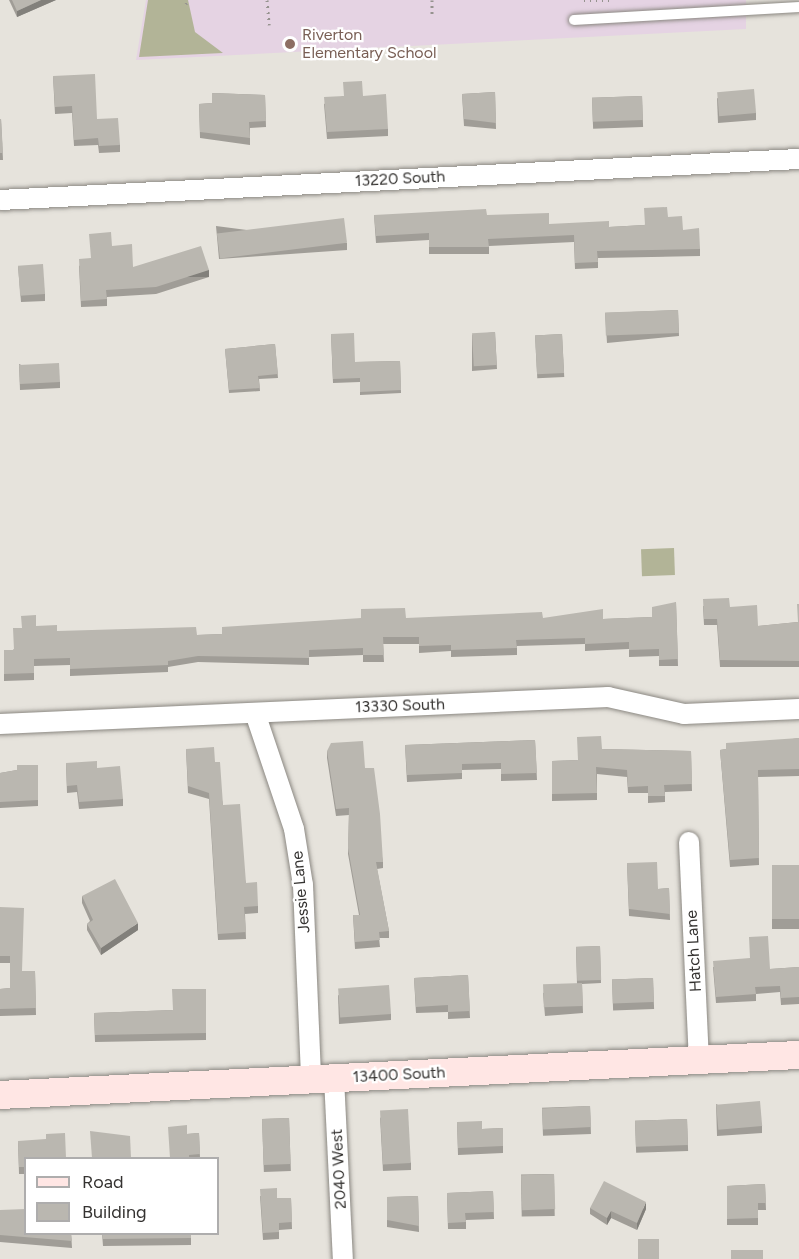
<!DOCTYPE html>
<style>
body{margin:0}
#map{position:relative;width:799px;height:1259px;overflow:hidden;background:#e6e3dc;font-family:Figtree,sans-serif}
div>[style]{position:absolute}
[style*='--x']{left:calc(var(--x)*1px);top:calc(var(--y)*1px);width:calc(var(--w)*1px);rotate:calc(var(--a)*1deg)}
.education>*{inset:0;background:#e5d3e3}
.green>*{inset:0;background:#b2b497;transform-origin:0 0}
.path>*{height:3px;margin-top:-1.5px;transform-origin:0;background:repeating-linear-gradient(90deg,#96938f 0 1.5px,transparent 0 6px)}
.roads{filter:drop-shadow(0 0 2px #8b8882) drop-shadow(0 0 2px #8b8882)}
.lane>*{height:10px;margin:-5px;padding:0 5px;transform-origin:5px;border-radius:5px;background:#fff}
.street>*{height:20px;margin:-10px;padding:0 10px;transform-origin:10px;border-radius:10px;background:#fff}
.secondary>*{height:28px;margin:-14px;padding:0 14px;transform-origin:14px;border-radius:14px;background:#ffe6e4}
.wall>*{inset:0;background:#a09d97;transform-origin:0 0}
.shaded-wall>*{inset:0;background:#82807b;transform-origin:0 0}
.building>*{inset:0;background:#bab7b0;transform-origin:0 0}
.dots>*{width:16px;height:16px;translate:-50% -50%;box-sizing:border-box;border:3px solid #fff;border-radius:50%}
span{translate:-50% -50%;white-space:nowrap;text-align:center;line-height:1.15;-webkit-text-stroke:4.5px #fff;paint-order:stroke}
.education-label{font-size:16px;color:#785e54}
.left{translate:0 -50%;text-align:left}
.street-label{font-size:16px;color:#353331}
.legend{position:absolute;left:24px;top:1157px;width:195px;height:78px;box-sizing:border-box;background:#fff;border:2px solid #aeadad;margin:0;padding:8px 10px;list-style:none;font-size:18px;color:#353331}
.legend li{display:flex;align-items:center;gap:12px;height:30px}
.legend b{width:30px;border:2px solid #aeadad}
</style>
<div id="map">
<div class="education">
<div style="clip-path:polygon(146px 0,746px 0,746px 29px,136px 60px)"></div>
</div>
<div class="green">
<div style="clip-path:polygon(148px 0,188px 0,195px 32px,223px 53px,139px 57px)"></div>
<div style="left:674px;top:548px;width:27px;height:33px;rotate:88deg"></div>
</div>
<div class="path">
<div style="--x:267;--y:0;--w:25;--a:85"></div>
<div style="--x:432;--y:0;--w:15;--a:90"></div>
<div style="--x:584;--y:0;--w:25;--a:0"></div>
<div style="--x:186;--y:4;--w:4;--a:-63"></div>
</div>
<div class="roads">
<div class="lane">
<div style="--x:574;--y:20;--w:225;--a:-3.3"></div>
</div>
<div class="street">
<div style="--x:0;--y:200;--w:800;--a:-2.94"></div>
<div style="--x:255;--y:713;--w:122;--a:71.4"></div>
<div style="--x:294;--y:829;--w:57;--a:80.9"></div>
<div style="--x:303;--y:885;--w:194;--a:87.6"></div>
<div style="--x:0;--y:724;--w:609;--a:-2.54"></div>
<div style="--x:608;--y:697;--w:78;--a:12.6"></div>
<div style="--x:684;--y:714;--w:115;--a:-2.5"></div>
<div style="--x:689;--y:842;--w:218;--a:87.4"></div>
<div style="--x:334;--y:1078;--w:181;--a:87.2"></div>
</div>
<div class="secondary">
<div style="--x:0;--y:1095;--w:800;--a:-2.87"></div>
</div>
</div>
<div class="wall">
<div style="clip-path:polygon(9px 0,56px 0,17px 17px)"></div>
<div style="clip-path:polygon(53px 76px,97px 119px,120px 145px,120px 152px,99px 153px,98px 145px,74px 146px,72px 113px,55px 114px)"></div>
<div style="clip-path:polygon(495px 92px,496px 129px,464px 126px,462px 94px)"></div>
<div style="clip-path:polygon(212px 93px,265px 95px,266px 127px,250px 128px,250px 145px,200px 138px,199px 104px,212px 103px)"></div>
<div style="clip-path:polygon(343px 96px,363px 96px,388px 129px,388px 136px,327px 139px,324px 104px)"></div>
<div style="left:642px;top:96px;width:31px;height:50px;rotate:88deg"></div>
<div style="clip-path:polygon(717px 98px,756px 113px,756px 120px,718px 123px)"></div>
<div style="clip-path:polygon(0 119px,1px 119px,3px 160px,0 160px)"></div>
<div style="clip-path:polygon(374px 215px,487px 215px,549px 224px,609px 227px,644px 225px,668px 217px,683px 230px,700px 249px,700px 256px,598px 258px,598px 268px,575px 269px,574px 242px,489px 246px,489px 254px,429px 254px,429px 240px,376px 243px)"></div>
<div style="clip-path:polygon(216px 226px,347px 243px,347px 250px,219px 259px)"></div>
<div style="clip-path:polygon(112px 246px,133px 267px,209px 277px,156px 294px,107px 297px,107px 306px,81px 307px,79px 266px)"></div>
<div style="clip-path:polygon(18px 266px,45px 294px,45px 301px,21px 302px)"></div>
<div style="clip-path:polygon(678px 310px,679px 336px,607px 343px,605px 313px)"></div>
<div style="clip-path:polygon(495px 332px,497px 369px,472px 371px,472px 335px)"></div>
<div style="clip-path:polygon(331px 334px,355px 362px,400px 361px,401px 393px,360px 395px,360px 382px,333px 383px)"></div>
<div style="left:562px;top:334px;width:43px;height:27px;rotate:87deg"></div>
<div style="clip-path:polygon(275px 344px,278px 378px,259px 379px,260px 391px,229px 393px,225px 349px)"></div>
<div style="clip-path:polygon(19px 364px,60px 382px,60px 388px,20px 390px)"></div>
<div style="clip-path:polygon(676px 602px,678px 666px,659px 666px,659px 656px,629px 657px,629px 649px,585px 651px,585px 644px,517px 646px,517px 655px,451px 657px,451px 651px,419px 653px,419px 644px,383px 644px,384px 662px,363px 662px,363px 655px,309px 657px,309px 665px,198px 662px,168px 667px,168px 672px,70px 676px,70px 665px,34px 666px,34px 680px,4px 681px,4px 650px,13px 650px,36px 626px,57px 631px,197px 635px,222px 634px,406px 618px,603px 619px,652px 617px)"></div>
<div style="clip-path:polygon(799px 604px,799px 667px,720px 667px,717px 625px,704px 625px,703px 606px,730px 607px,758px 626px,798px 622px)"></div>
<div style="clip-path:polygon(799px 738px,799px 776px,758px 777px,759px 865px,730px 867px,720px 750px,726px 749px)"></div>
<div style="clip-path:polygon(535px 740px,537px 780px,501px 781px,501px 769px,462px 770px,462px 779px,407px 782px,405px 745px)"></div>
<div style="clip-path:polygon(186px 749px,215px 762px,223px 805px,246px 883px,258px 906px,258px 913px,245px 914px,246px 939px,218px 940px,209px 799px,188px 793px)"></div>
<div style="clip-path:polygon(602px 749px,691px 751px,692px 791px,665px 792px,665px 802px,648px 803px,648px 793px,628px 793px,627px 777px,597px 774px,597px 800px,552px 801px,552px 761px,578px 760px)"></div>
<div style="clip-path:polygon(327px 751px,365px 768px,383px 862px,383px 868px,377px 869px,389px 931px,389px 938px,379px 938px,380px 947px,355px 949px,353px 915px,359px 915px,348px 854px,349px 815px,336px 816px,327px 758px)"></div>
<div style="clip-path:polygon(66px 763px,97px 768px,123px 799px,123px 806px,79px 809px,77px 792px,67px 793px)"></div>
<div style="clip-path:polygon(38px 765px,38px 806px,0 808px,0 773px,17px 770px)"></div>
<div style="clip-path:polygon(627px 863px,658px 889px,669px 888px,670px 920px,629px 916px)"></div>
<div style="left:799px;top:865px;width:64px;height:27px;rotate:90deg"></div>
<div style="clip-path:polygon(82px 896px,138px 930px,101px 955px,87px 930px,87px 924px,90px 921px,82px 903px)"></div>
<div style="clip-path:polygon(0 907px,22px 971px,35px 971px,36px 1015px,0 1016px,0 989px,10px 988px,10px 963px,0 963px)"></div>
<div style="clip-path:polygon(600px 946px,601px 983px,582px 984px,583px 1013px,545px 1016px,543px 993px,577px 984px,576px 947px)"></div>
<div style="clip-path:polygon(713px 967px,770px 969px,799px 967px,799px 1004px,781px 1005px,780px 992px,756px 994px,756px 1001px,716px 1003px)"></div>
<div style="clip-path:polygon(468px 975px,470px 1018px,448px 1019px,448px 1012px,416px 1013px,414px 978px)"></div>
<div style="left:653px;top:978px;width:31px;height:41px;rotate:88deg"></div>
<div style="clip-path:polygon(206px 989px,206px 1040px,95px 1042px,94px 1013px,173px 1010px)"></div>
<div style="clip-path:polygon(338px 995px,391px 1014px,391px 1020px,339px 1024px)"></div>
<div style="clip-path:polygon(716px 1104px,762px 1126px,762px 1133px,717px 1136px)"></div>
<div style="left:590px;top:1106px;width:28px;height:48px;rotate:88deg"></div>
<div style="clip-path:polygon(380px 1117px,411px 1163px,411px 1170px,383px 1171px)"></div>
<div style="left:289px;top:1118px;width:53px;height:27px;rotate:88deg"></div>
<div style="left:687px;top:1119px;width:32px;height:52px;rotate:88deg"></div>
<div style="clip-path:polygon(457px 1122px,482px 1129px,503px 1128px,503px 1153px,458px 1155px)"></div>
<div style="clip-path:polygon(199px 1133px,200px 1158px,170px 1158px,187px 1134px)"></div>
<div style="clip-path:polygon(18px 1141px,26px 1158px,26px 1174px,19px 1174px)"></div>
<div style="left:554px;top:1174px;width:42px;height:33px;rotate:89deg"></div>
<div style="clip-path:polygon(765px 1184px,766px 1210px,758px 1210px,758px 1225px,727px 1225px,727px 1186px)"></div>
<div style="clip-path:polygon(493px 1191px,494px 1219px,466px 1220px,466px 1229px,448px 1229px,447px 1193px)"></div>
<div style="clip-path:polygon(260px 1196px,277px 1198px,291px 1198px,292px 1229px,279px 1230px,279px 1239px,263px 1240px)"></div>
<div style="clip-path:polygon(418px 1196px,419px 1232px,387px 1227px,387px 1197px)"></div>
<div style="clip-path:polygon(590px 1208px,646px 1209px,637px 1230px,611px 1218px,607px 1225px,590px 1214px)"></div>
<div style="clip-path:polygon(0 1210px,71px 1233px,72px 1248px,0 1242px)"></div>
<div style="clip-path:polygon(102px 1233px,204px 1233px,191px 1234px,191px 1245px,103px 1246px)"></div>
</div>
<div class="shaded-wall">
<div style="clip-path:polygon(41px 0,56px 0,17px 17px,17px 11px)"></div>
<div style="left:209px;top:270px;width:7px;height:56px;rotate:90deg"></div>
<div style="clip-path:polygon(138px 923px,138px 930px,101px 955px,101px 948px)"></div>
<div style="clip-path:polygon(646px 1202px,646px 1209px,637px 1230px,637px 1223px)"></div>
<div style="clip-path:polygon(611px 1211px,611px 1218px,607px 1225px,607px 1218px)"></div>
</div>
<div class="building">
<div style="clip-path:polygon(12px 0,41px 0,17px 11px)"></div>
<div style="clip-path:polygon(95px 74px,97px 119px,118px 118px,120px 145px,99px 146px,98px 138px,74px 140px,72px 106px,55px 107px,53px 76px)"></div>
<div style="clip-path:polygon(362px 81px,363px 96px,386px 94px,388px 129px,327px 132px,324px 97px,344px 96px,343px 82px)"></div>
<div style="left:754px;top:89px;width:24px;height:37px;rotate:85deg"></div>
<div style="clip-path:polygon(495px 92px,496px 123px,464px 119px,462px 94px)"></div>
<div style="clip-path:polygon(212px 93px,265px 95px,266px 121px,249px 122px,250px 138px,200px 132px,199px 104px,212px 103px)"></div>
<div style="left:642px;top:96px;width:24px;height:50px;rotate:88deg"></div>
<div style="clip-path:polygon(0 119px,1px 119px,3px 153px,0 153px)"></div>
<div style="clip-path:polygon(667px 207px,668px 217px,682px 216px,683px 230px,699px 228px,700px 249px,597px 251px,598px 262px,575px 263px,574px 235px,488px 239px,489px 247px,429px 247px,429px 233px,376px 236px,374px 215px,486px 209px,487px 215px,549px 213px,549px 224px,609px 221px,609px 227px,645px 225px,644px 208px)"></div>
<div style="left:344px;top:218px;width:25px;height:128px;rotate:83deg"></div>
<div style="clip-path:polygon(111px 232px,112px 246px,132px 244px,133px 267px,201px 246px,209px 270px,156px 287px,106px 290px,107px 299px,81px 301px,79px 259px,91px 258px,89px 234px)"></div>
<div style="left:43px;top:264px;width:30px;height:25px;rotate:86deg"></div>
<div style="left:678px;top:310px;width:23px;height:73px;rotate:88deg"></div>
<div style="left:495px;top:332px;width:33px;height:23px;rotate:87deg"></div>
<div style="clip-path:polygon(354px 333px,355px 362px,400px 361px,401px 390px,360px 392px,360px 378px,333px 379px,331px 334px)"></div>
<div style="left:562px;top:334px;width:39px;height:27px;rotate:87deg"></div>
<div style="clip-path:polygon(275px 344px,278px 374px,258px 376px,260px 388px,229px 390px,225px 349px)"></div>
<div style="left:59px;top:363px;width:19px;height:40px;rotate:87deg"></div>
<div style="clip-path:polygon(729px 598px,730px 607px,757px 605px,758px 626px,798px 622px,797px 604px,799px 604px,799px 661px,720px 660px,717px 619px,704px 619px,703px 599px)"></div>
<div style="clip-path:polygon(676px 602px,678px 659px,659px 660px,659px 649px,629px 650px,629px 642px,585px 644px,585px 638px,516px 640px,517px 648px,451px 650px,451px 645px,419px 646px,419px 637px,383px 637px,384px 655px,363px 655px,363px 648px,309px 650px,309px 658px,198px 656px,168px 661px,168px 665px,70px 669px,70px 658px,34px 659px,34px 673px,4px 674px,4px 650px,14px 650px,13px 628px,22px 628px,21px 616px,36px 615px,36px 626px,57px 625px,57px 631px,196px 627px,197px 635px,222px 634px,222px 627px,361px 618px,361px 609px,405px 608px,406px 618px,542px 612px,543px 618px,603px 609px,603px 619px,652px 617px,652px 607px)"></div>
<div style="clip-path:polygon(601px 736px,602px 749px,691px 751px,692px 784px,664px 785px,665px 796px,648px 796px,648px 786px,628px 787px,627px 770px,596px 767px,597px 793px,552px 794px,552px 761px,578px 760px,577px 737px)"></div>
<div style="clip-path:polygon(799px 738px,799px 769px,758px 770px,759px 858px,730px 860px,720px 750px,726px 749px,726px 743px)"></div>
<div style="clip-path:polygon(535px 740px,537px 773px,501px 774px,501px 763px,462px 764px,462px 773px,407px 775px,405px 745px)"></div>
<div style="clip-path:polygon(363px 741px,365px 768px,374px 768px,380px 814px,383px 862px,376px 862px,389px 931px,379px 932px,380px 940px,355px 942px,353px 915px,360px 915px,348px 848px,349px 808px,336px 809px,327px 751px,331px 743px)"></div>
<div style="clip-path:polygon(214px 747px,215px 762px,220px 762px,223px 805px,240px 804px,246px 883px,257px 882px,258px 906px,244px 907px,246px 932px,218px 934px,209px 793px,188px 786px,186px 749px)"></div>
<div style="clip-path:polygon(97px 761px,97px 768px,120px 766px,123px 799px,79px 802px,77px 785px,67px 786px,66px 763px)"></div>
<div style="clip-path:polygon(17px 765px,38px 765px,38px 800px,0 802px,0 773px,17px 770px)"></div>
<div style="clip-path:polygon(657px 862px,658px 889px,669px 888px,670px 914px,629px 909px,627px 863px)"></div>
<div style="left:799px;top:865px;width:54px;height:27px;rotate:90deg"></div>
<div style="clip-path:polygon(115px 879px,138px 923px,101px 948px,87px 924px,93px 920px,82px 896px)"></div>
<div style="clip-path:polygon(0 907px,24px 908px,22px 971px,35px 971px,36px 1008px,0 1009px,0 989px,10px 988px,10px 956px,0 956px)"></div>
<div style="clip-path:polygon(768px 936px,770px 969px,799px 967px,799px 997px,781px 998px,780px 986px,755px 987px,756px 994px,716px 997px,713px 961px,750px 958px,749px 937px)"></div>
<div style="left:600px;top:946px;width:34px;height:24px;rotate:88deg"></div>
<div style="clip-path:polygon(468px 975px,470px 1011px,448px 1012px,448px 1005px,416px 1007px,414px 978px)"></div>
<div style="left:653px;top:978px;width:24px;height:41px;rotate:88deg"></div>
<div style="left:582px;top:983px;width:23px;height:39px;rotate:88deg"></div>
<div style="left:389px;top:985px;width:29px;height:51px;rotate:86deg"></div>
<div style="clip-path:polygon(172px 989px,206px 989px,206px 1033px,95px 1035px,94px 1013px,173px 1010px)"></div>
<div style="left:760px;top:1101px;width:25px;height:44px;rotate:85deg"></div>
<div style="left:590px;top:1106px;width:21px;height:48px;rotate:87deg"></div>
<div style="left:408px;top:1109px;width:54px;height:28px;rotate:87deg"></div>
<div style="left:289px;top:1118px;width:46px;height:27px;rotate:88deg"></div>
<div style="left:687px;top:1119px;width:26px;height:52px;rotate:88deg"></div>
<div style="clip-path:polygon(482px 1121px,482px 1129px,503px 1128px,503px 1146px,458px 1148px,457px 1122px)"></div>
<div style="clip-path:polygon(187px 1125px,187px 1134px,199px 1133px,200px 1154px,189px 1155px,189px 1158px,170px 1158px,168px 1127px)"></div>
<div style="clip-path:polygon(90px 1131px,130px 1136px,131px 1158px,92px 1158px)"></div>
<div style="clip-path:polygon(65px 1133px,66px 1158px,26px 1158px,26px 1167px,19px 1167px,18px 1141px,46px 1139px,46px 1134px)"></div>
<div style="left:554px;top:1174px;width:35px;height:33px;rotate:88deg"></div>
<div style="clip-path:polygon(604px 1181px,646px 1202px,637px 1223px,611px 1211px,607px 1218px,590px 1208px)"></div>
<div style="clip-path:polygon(765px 1184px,766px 1203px,758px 1203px,758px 1218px,727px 1219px,727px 1186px)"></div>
<div style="clip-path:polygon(277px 1188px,277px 1198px,291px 1198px,292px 1222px,279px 1223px,279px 1232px,263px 1233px,260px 1189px)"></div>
<div style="clip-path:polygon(493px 1191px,494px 1212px,465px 1213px,466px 1222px,448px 1223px,447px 1193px)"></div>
<div style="clip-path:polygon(418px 1196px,419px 1226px,387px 1220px,387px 1197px)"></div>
<div style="clip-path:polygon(26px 1209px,26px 1233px,71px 1233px,72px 1241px,0 1235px,0 1210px)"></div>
<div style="clip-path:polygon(102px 1233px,191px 1233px,191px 1238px,103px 1239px)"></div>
<div style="left:638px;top:1239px;width:21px;height:20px"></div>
<div style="left:763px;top:1250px;width:9px;height:32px;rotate:90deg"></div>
</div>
<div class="dots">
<div style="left:290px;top:44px;background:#8d6e63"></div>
</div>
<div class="education-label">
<span class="left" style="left:302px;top:44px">Riverton<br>Elementary School</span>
</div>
<div class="street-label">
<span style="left:400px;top:179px;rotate:-3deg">13220 South</span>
<span style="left:400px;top:706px;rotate:-2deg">13330 South</span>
<span style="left:301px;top:892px;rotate:-95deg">Jessie Lane</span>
<span style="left:694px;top:951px;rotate:-93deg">Hatch Lane</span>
<span style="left:399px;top:1075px;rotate:-3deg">13400 South</span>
<span style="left:339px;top:1169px;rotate:-93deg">2040 West</span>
</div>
<ul class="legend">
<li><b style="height:8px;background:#ffe6e4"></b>Road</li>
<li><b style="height:16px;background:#bab7b0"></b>Building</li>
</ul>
</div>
